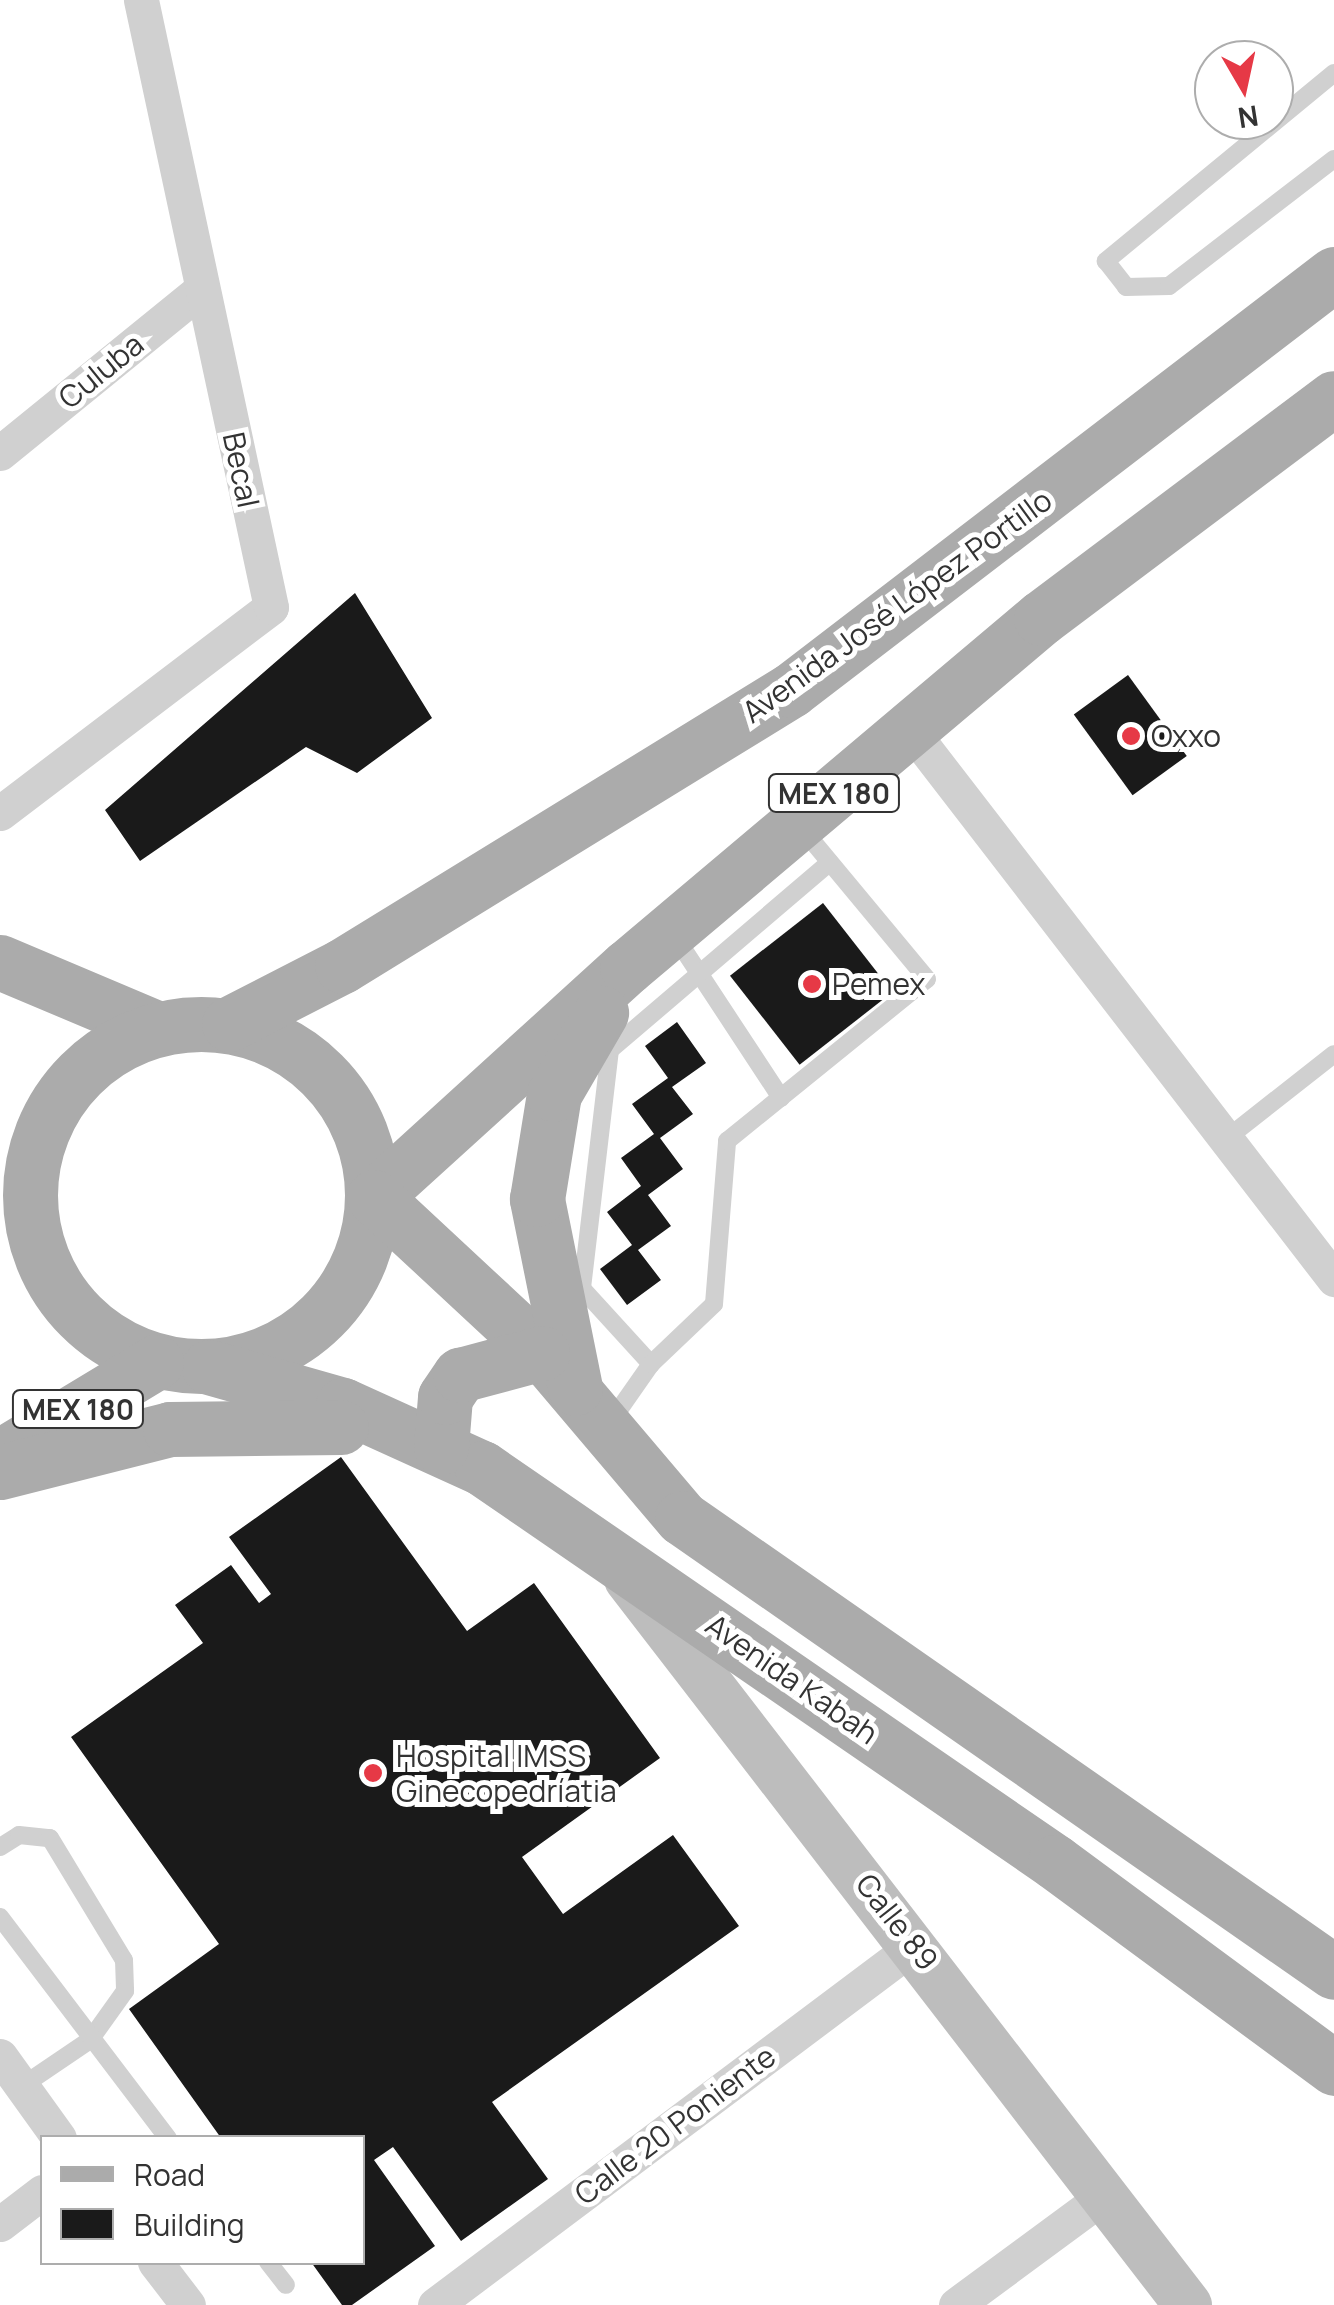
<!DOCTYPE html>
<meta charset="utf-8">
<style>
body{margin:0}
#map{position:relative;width:1334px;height:2305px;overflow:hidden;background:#fff;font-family:Manrope,sans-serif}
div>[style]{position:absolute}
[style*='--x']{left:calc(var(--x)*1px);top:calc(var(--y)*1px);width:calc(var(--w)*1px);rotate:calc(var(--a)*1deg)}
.building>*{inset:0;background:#1a1a1a;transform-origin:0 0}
.lane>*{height:18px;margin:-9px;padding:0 9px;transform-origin:9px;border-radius:9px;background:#d0d0d0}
.street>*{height:35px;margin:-17.5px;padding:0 17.5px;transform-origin:17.5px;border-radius:17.5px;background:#d0d0d0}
.secondary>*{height:48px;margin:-24px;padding:0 24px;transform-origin:24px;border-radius:24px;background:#bdbdbd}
.primary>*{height:55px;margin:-27.5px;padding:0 27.5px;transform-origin:27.5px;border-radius:27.5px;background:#ababab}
.primary>.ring{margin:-27.5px;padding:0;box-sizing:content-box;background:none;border:55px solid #ababab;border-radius:50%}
.dots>*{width:28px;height:28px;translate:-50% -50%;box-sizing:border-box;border:5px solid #fff;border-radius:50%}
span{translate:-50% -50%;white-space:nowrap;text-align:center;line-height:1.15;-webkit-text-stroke:10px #fff;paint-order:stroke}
.shield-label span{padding:2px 8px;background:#fff;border:2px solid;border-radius:8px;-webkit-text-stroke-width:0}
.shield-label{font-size:28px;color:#333;font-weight:700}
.street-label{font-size:30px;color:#333}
.poi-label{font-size:30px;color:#333}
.left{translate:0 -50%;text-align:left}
.legend{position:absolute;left:40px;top:2135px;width:325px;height:130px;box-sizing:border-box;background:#fff;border:2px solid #adadad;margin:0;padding:12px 18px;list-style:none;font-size:30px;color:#333}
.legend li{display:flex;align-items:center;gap:20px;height:50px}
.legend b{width:50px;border:2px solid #adadad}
.north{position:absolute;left:1194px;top:40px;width:100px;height:100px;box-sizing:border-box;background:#fff;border:2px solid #adadad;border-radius:50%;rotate:171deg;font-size:28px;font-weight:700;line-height:40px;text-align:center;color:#333}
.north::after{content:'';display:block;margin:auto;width:35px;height:45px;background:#e63946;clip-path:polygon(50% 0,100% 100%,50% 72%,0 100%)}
</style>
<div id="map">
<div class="building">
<div style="clip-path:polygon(355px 593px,432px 718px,357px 773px,306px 747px,140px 861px,105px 810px)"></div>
<div style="left:1128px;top:675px;width:100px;height:67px;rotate:54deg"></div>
<div style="left:823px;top:903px;width:113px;height:118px;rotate:52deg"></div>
<div style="clip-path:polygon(677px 1022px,706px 1063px,672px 1087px,693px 1114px,660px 1138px,683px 1169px,648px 1195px,671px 1226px,638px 1250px,661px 1280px,627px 1305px,600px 1269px,632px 1245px,607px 1212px,641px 1186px,621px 1158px,654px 1134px,632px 1104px,668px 1078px,645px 1046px)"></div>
<div style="clip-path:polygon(341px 1457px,467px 1631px,534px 1583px,660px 1758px,522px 1857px,563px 1914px,673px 1835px,739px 1926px,492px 2102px,548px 2179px,461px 2241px,393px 2147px,374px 2160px,435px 2246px,352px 2305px,342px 2305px,311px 2262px,362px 2262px,362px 2138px,221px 2138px,129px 2009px,219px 1944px,71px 1737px,203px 1643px,175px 1605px,231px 1565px,259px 1603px,271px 1594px,229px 1537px)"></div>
</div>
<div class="lane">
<div style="--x:1334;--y:73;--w:296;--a:140.5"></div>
<div style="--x:1106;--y:261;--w:33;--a:52"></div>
<div style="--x:1126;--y:287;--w:43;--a:-1.3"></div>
<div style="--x:1169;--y:286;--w:208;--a:-37.6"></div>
<div style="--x:674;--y:935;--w:195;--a:56.7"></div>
<div style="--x:1226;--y:1139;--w:137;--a:-38.2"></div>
<div style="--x:577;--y:1283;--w:110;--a:47.6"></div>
<div style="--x:582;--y:1288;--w:240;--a:-83.3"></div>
<div style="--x:610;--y:1050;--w:289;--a:-40.5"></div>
<div style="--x:609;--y:1424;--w:73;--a:-55"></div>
<div style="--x:651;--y:1364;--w:87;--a:-43.6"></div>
<div style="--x:714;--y:1304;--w:164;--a:-85.4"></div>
<div style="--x:727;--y:1141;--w:257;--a:-39"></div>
<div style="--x:927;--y:979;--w:199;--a:-129.7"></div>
<div style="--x:0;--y:1847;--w:22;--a:-32"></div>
<div style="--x:19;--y:1835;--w:31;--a:6"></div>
<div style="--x:50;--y:1838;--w:143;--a:58.8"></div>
<div style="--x:124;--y:1960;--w:31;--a:88"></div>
<div style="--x:125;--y:1991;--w:60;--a:125.5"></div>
<div style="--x:90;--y:2040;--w:82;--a:145.9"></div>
<div style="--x:0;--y:1917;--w:278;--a:52.8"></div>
<div style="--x:268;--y:2262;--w:29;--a:52"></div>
</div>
<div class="street">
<div style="--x:0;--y:453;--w:260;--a:-39.1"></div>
<div style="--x:909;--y:728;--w:696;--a:52.36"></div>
<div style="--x:0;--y:813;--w:340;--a:-37.2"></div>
<div style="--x:271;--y:607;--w:621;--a:-102.09"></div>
<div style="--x:0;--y:2056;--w:101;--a:54.3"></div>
<div style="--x:0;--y:2224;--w:53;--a:-37.3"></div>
<div style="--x:155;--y:2262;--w:54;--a:52.5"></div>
<div style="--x:435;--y:2305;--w:600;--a:-36.87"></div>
<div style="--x:956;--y:2305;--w:185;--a:-36.4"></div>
</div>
<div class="secondary">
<div style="--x:628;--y:1579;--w:917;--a:52.36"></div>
</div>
<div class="primary">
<div style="--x:0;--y:962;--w:169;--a:22.9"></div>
<div class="ring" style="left:30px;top:1024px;width:287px;height:287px"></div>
<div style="--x:229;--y:1024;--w:127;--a:-27.2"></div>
<div style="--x:342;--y:966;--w:527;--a:-31.58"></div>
<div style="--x:791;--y:690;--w:684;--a:-37.46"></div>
<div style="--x:374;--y:1197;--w:342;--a:-42.3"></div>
<div style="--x:627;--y:967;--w:541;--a:-40.13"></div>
<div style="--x:1041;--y:618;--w:366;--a:-36.9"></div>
<div style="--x:374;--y:1197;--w:229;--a:42.9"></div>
<div style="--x:542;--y:1353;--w:216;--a:49.7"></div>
<div style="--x:682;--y:1518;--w:794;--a:34.85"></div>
<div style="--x:209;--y:1367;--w:139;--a:15.8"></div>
<div style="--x:343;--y:1405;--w:153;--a:24.4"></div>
<div style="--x:482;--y:1468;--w:695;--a:34.51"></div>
<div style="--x:1055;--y:1862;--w:347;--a:36.4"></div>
<div style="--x:575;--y:1388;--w:193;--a:-101.4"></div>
<div style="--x:537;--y:1199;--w:106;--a:-80.8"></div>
<div style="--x:554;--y:1094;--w:94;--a:-59.9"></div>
<div style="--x:441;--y:1447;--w:50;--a:-85.4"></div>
<div style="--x:445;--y:1397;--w:27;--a:-56"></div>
<div style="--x:460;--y:1375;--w:85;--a:-15"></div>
<div style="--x:9;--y:1451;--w:172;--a:-31.2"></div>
<div style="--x:0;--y:1472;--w:175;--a:-14.2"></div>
<div style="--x:170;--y:1429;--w:171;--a:-0.7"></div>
</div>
<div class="dots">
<div style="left:1131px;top:736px;background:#e63946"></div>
<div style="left:812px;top:984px;background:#e63946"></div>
<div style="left:373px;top:1773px;background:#e63946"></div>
</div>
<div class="shield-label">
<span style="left:834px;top:793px">MEX 180</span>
<span style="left:78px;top:1409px">MEX 180</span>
</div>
<div class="street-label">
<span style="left:101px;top:371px;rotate:-39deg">Culuba</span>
<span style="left:241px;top:470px;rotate:78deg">Becal</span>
<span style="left:897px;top:606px;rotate:-36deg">Avenida José López Portillo</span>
<span style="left:792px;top:1679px;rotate:35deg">Avenida Kabah</span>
<span style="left:897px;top:1922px;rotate:52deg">Calle 89</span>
<span style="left:675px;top:2125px;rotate:-37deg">Calle 20 Poniente</span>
</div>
<div class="poi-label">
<span class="left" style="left:1151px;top:736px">Oxxo</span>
<span class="left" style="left:832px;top:984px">Pemex</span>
<span class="left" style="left:396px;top:1773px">Hospital IMSS<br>Ginecopedríatia</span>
</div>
<ul class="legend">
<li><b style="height:12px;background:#ababab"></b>Road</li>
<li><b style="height:28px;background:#1a1a1a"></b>Building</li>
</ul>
<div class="north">N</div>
</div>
